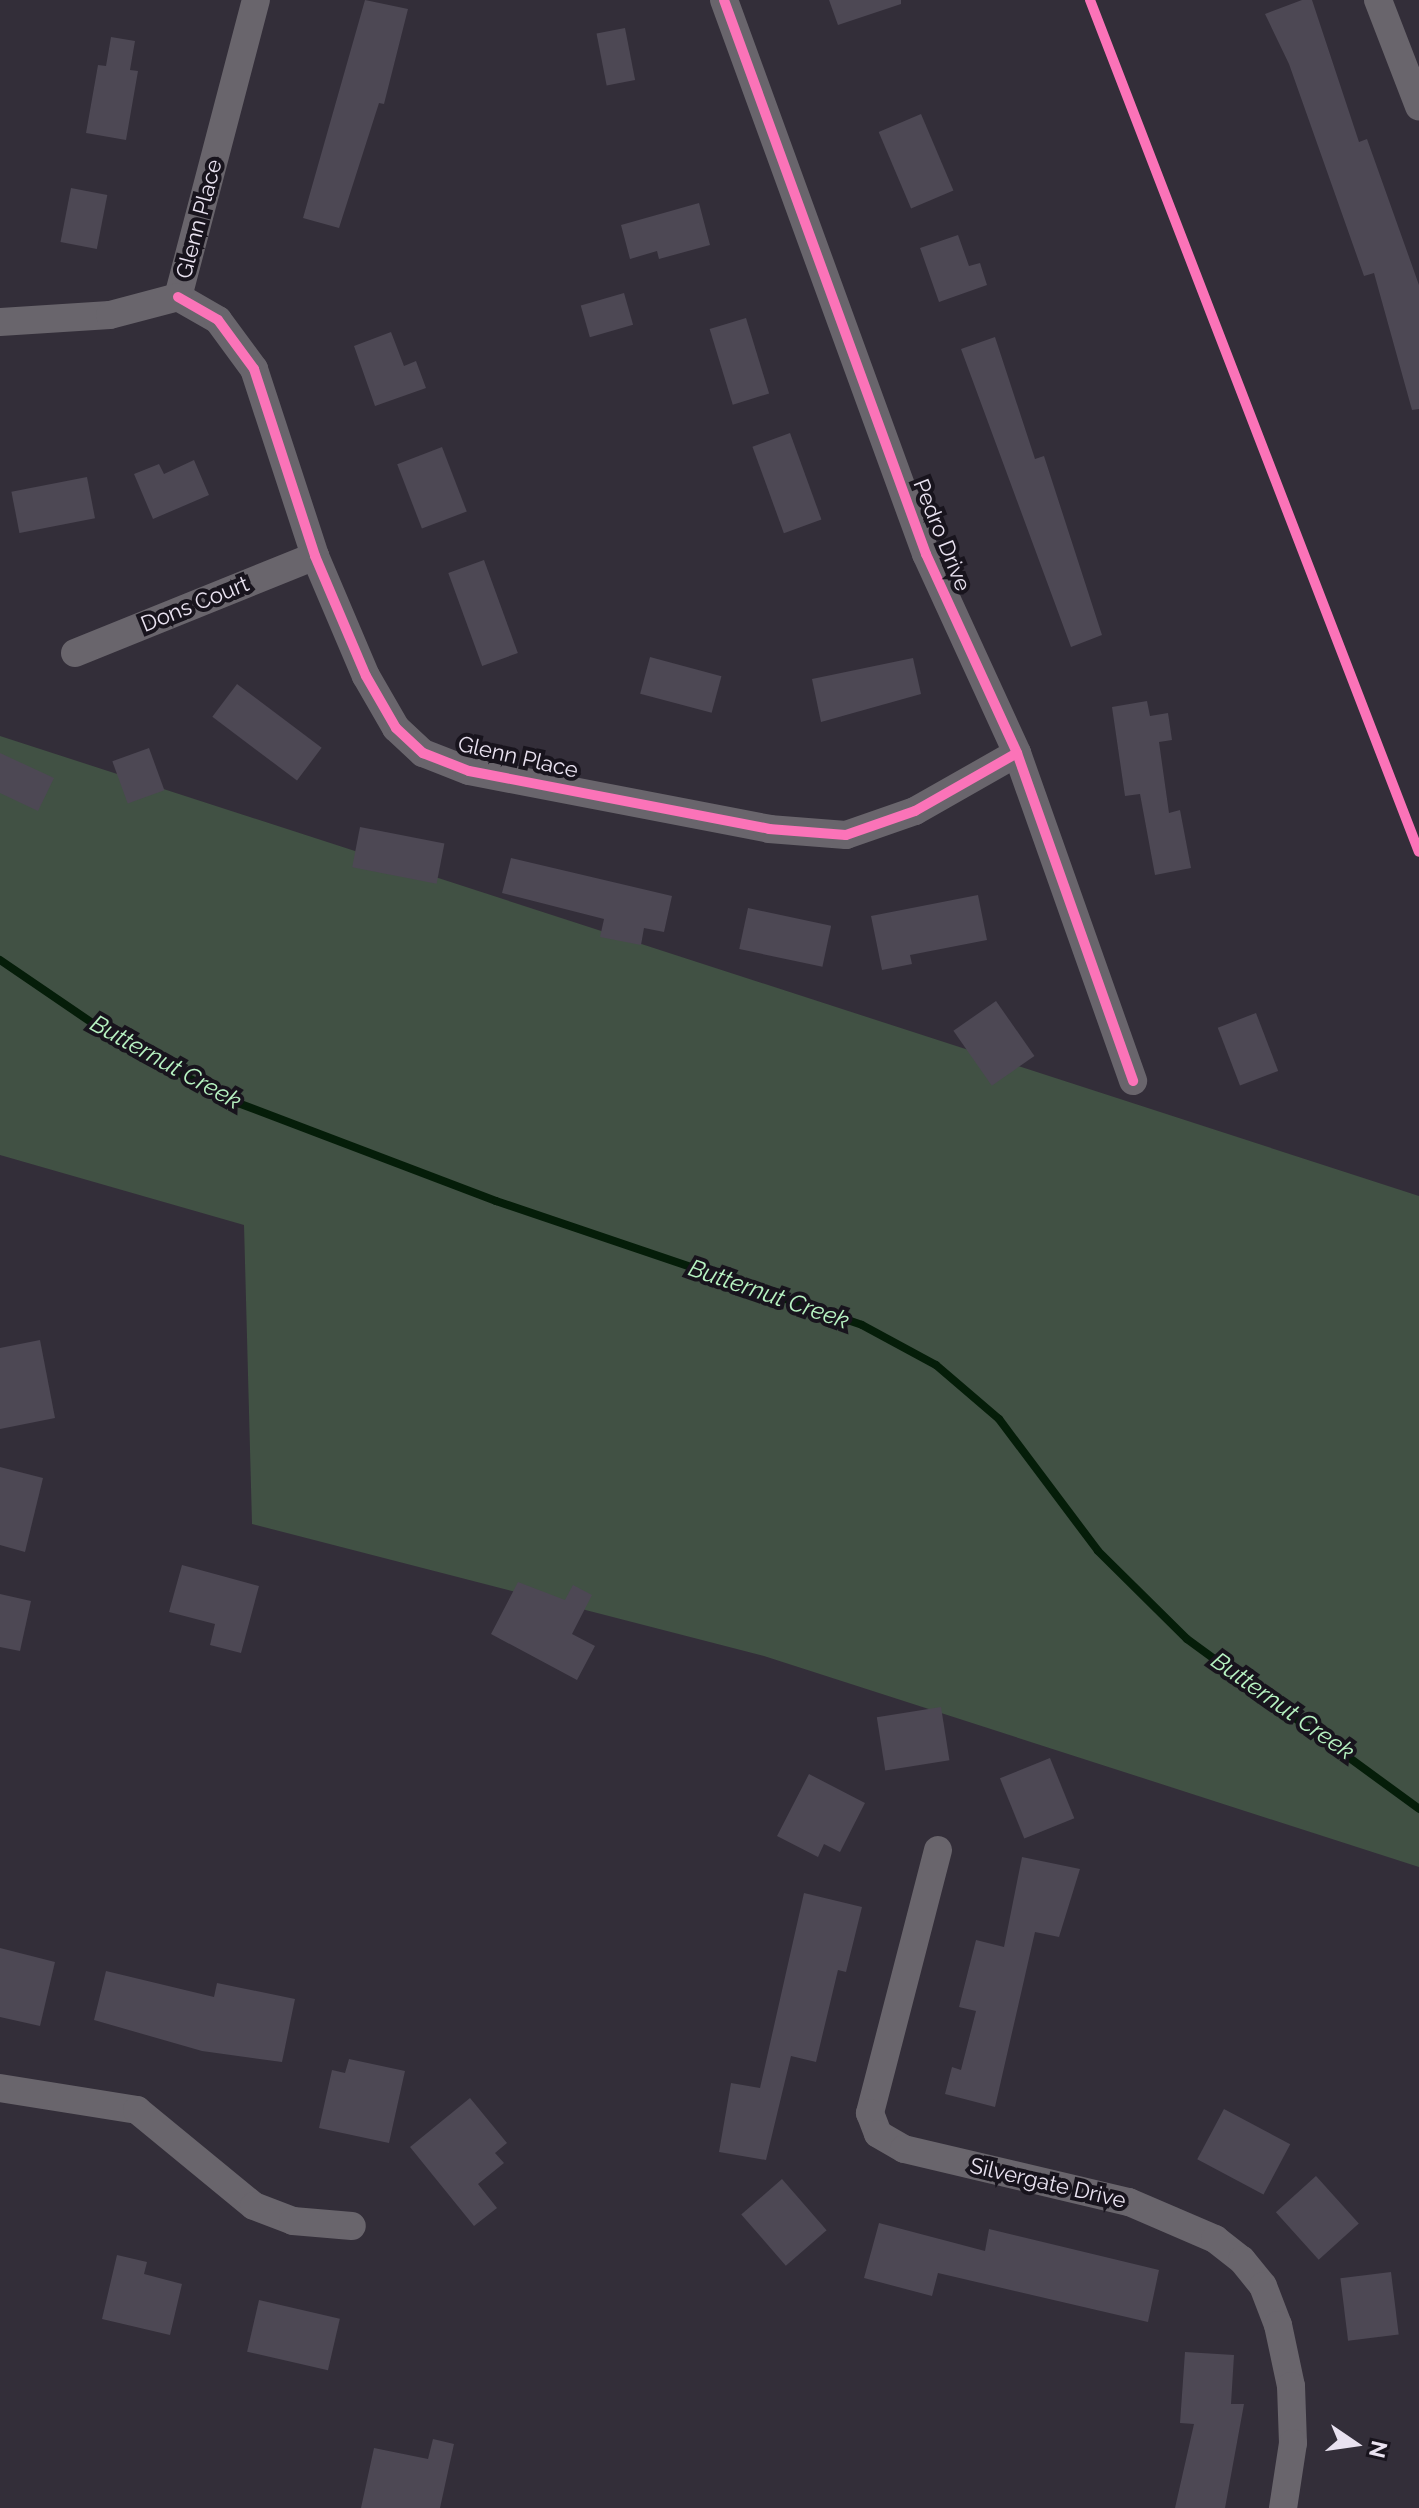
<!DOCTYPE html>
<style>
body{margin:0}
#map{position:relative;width:1419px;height:2508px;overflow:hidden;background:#332e39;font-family:Raleway,sans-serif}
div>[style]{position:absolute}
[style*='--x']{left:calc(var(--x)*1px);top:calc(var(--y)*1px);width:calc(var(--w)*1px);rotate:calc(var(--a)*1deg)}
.green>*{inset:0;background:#415144}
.stream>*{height:8px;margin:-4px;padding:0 4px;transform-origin:4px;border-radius:4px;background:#051d09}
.building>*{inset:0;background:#4d4854;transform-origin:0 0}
.minor>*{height:28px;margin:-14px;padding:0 14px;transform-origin:14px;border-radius:14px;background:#69656c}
.cycleway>*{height:10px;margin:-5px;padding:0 5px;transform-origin:5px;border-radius:5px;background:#fb73b8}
span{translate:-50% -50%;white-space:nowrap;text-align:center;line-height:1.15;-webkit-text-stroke:8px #18141d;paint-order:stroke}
.street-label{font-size:22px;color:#e9e2f0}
.water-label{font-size:24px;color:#b7f3c2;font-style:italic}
.north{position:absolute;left:1315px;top:2404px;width:80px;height:80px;-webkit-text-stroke:6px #18141d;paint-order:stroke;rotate:103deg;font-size:22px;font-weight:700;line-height:32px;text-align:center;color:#e9e2f0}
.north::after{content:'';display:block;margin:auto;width:28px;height:36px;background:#e9e2f0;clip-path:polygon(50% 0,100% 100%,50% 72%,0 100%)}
</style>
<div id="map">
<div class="green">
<div style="clip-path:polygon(0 736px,1419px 1196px,1419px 1867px,764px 1656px,252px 1524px,244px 1225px,0 1155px)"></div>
</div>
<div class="stream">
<div style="--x:0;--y:960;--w:153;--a:34.3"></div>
<div style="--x:126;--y:1046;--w:126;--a:27"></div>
<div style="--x:238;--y:1103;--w:276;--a:20.8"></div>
<div style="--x:496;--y:1201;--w:386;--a:18.7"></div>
<div style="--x:862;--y:1325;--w:84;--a:28.4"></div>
<div style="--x:936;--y:1365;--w:83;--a:40.6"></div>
<div style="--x:999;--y:1419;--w:165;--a:53.1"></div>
<div style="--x:1098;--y:1551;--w:125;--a:44.7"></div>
<div style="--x:1187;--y:1639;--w:288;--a:36.2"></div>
</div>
<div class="building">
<div style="clip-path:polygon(365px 0,408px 9px,384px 104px,379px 103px,339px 228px,303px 218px)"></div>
<div style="clip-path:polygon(829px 0,901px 0,901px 4px,838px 25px)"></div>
<div style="clip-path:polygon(1302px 0,1312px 0,1359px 142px,1367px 139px,1419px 285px,1419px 409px,1412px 410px,1374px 273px,1364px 276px,1289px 64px,1265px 14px)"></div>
<div style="left:625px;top:28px;width:53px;height:29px;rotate:79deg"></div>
<div style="clip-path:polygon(111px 37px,135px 41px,130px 70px,138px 71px,126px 140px,86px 133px,98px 65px,106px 66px)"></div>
<div style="left:921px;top:114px;width:83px;height:46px;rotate:67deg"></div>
<div style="left:71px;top:188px;width:37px;height:55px;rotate:11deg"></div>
<div style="clip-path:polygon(699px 203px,710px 245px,659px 259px,657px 251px,630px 259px,621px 225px)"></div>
<div style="clip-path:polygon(958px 235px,969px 266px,980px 263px,987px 285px,939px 302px,920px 248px)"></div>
<div style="left:624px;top:293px;width:33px;height:45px;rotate:74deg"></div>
<div style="left:746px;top:318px;width:79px;height:38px;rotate:73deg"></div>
<div style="clip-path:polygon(391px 332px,404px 366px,416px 361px,426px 388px,375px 406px,354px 346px)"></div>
<div style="clip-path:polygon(995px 337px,1035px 459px,1044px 456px,1102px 635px,1071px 647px,961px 349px)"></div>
<div style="left:790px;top:433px;width:92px;height:40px;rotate:70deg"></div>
<div style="left:442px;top:447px;width:69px;height:48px;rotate:69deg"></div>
<div style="clip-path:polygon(194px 460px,209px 495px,153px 519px,134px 474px,159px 464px,164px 474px)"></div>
<div style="left:87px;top:477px;width:42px;height:77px;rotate:79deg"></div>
<div style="left:484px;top:560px;width:99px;height:38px;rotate:70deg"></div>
<div style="left:650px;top:657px;width:74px;height:38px;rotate:15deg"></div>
<div style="clip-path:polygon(913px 658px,921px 694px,821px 722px,812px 679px)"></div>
<div style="left:237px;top:684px;width:106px;height:41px;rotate:37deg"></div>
<div style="clip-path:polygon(1147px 701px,1150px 716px,1168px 713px,1172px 740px,1159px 742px,1169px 813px,1180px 810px,1191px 868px,1155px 875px,1140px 794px,1125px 796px,1112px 707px)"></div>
<div style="left:149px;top:748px;width:45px;height:39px;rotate:70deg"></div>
<div style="clip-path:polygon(0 753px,54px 778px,38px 811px,0 793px)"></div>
<div style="left:360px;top:827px;width:86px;height:41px;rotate:11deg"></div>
<div style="clip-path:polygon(511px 858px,672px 896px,664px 932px,644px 928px,641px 945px,600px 937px,604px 919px,502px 893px)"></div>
<div style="clip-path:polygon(978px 895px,987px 940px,910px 955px,912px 964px,882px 970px,871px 916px)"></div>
<div style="left:748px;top:908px;width:85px;height:42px;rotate:12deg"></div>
<div style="left:996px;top:1001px;width:67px;height:52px;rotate:55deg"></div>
<div style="left:1256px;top:1013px;width:62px;height:41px;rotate:69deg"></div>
<div style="clip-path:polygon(40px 1340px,55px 1418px,0 1429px,0 1348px)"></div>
<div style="clip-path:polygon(0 1467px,43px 1478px,25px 1552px,0 1545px)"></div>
<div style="clip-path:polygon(182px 1565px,259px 1586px,241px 1653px,210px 1645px,215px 1624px,169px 1612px)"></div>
<div style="clip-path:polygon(518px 1582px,565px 1600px,573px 1585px,592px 1595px,572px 1634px,595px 1646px,577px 1680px,491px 1634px)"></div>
<div style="clip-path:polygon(0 1594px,31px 1601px,20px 1651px,0 1647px)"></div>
<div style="left:941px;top:1707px;width:54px;height:65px;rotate:81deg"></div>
<div style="left:1050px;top:1758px;width:65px;height:54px;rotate:68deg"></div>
<div style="clip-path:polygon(809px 1774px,865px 1803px,840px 1852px,824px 1844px,818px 1857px,777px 1836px)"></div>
<div style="clip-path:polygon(1022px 1857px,1080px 1869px,1059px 1937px,1035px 1932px,995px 2107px,945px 2094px,952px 2067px,961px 2070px,976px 2011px,959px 2007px,976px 1940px,1004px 1947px)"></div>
<div style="clip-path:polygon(804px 1893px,862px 1907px,846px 1972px,838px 1970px,816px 2062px,791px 2056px,766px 2160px,719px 2152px,731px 2083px,760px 2088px)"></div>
<div style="clip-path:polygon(0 1948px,55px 1962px,40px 2026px,0 2017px)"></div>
<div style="clip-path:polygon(106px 1971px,214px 1997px,217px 1983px,295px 1999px,282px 2062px,202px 2051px,94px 2020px)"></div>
<div style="clip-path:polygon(349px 2059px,405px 2071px,389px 2143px,319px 2128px,332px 2070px,345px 2073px)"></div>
<div style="clip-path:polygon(470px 2098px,507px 2143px,495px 2153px,504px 2163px,478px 2184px,497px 2208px,474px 2226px,410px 2147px)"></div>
<div style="left:1224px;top:2109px;width:75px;height:57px;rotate:28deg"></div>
<div style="left:1316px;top:2176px;width:64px;height:54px;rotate:48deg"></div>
<div style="left:782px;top:2179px;width:68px;height:54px;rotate:49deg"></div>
<div style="clip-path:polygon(879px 2223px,985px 2251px,989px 2229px,1159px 2270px,1148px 2322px,938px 2273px,932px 2296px,864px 2278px)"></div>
<div style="clip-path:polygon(117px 2255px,147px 2262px,144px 2274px,182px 2284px,170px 2335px,102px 2319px)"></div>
<div style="left:1391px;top:2272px;width:63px;height:51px;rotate:83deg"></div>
<div style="left:259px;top:2300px;width:83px;height:53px;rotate:13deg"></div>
<div style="clip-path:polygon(1185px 2352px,1234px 2355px,1231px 2404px,1244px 2404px,1225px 2508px,1175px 2508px,1194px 2424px,1180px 2423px)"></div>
<div style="clip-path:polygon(433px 2439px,454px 2444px,440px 2508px,361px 2508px,374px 2448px,428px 2459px)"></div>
</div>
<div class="minor">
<div style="--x:724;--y:0;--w:590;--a:69.97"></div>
<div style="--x:926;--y:554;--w:219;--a:65.4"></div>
<div style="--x:1017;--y:753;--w:348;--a:70.5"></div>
<div style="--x:1378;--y:0;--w:114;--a:68.9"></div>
<div style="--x:178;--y:297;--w:46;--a:29.9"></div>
<div style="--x:218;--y:320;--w:61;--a:53.7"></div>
<div style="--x:254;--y:369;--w:197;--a:71.9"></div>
<div style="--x:315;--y:556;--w:130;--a:67"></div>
<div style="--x:366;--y:676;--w:60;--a:60"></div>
<div style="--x:396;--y:728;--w:37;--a:43"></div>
<div style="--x:423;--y:753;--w:49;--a:21.4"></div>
<div style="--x:469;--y:771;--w:306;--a:10.9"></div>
<div style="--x:769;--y:829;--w:77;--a:4.5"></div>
<div style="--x:846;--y:835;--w:73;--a:-19.2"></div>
<div style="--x:915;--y:811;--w:117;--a:-29.6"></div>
<div style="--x:178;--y:297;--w:307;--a:-75.3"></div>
<div style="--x:0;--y:322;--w:110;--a:-3.6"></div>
<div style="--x:110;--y:315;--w:70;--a:-14.8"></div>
<div style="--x:75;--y:653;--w:259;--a:-22"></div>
<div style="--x:938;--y:1850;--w:272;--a:104.5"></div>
<div style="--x:870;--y:2113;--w:22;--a:69"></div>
<div style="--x:878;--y:2134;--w:30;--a:30"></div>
<div style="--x:904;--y:2149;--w:231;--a:13.3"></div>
<div style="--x:1129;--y:2202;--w:94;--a:23.3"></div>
<div style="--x:1215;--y:2239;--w:34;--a:38"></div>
<div style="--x:1242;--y:2260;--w:33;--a:51"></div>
<div style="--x:1263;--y:2286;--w:42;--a:69"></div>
<div style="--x:1278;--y:2325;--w:62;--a:78"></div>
<div style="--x:1291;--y:2386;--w:57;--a:88"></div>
<div style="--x:1293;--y:2443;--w:66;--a:98.7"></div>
<div style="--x:0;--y:2088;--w:139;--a:9.1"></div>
<div style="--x:137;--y:2110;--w:151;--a:39.4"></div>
<div style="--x:254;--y:2206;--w:42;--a:21"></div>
<div style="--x:293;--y:2221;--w:59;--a:4.8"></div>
</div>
<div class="cycleway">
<div style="--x:724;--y:0;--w:590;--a:69.97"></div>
<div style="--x:926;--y:554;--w:219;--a:65.4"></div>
<div style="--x:1017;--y:753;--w:348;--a:70.5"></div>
<div style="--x:1090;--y:0;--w:913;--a:68.89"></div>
<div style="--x:178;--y:297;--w:46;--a:29.9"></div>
<div style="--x:218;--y:320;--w:61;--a:53.7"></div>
<div style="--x:254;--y:369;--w:197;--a:71.9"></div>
<div style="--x:315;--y:556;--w:130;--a:67"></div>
<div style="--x:366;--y:676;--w:60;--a:60"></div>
<div style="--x:396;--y:728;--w:37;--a:43"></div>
<div style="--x:423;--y:753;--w:49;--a:21.4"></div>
<div style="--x:469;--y:771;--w:306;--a:10.9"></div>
<div style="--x:769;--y:829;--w:77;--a:4.5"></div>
<div style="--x:846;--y:835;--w:73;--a:-19.2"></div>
<div style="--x:915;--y:811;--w:117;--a:-29.6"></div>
</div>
<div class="street-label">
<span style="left:199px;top:219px;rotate:-75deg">Glenn Place</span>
<span style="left:942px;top:535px;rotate:68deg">Pedro Drive</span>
<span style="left:195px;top:604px;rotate:-22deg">Dons Court</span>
<span style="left:518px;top:757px;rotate:13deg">Glenn Place</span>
<span style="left:1048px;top:2183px;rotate:13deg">Silvergate Drive</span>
</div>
<div class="water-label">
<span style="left:166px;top:1062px;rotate:29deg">Butternut Creek</span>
<span style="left:769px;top:1294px;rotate:19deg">Butternut Creek</span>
<span style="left:1283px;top:1706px;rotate:35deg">Butternut Creek</span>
</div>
<div class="north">N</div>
</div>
